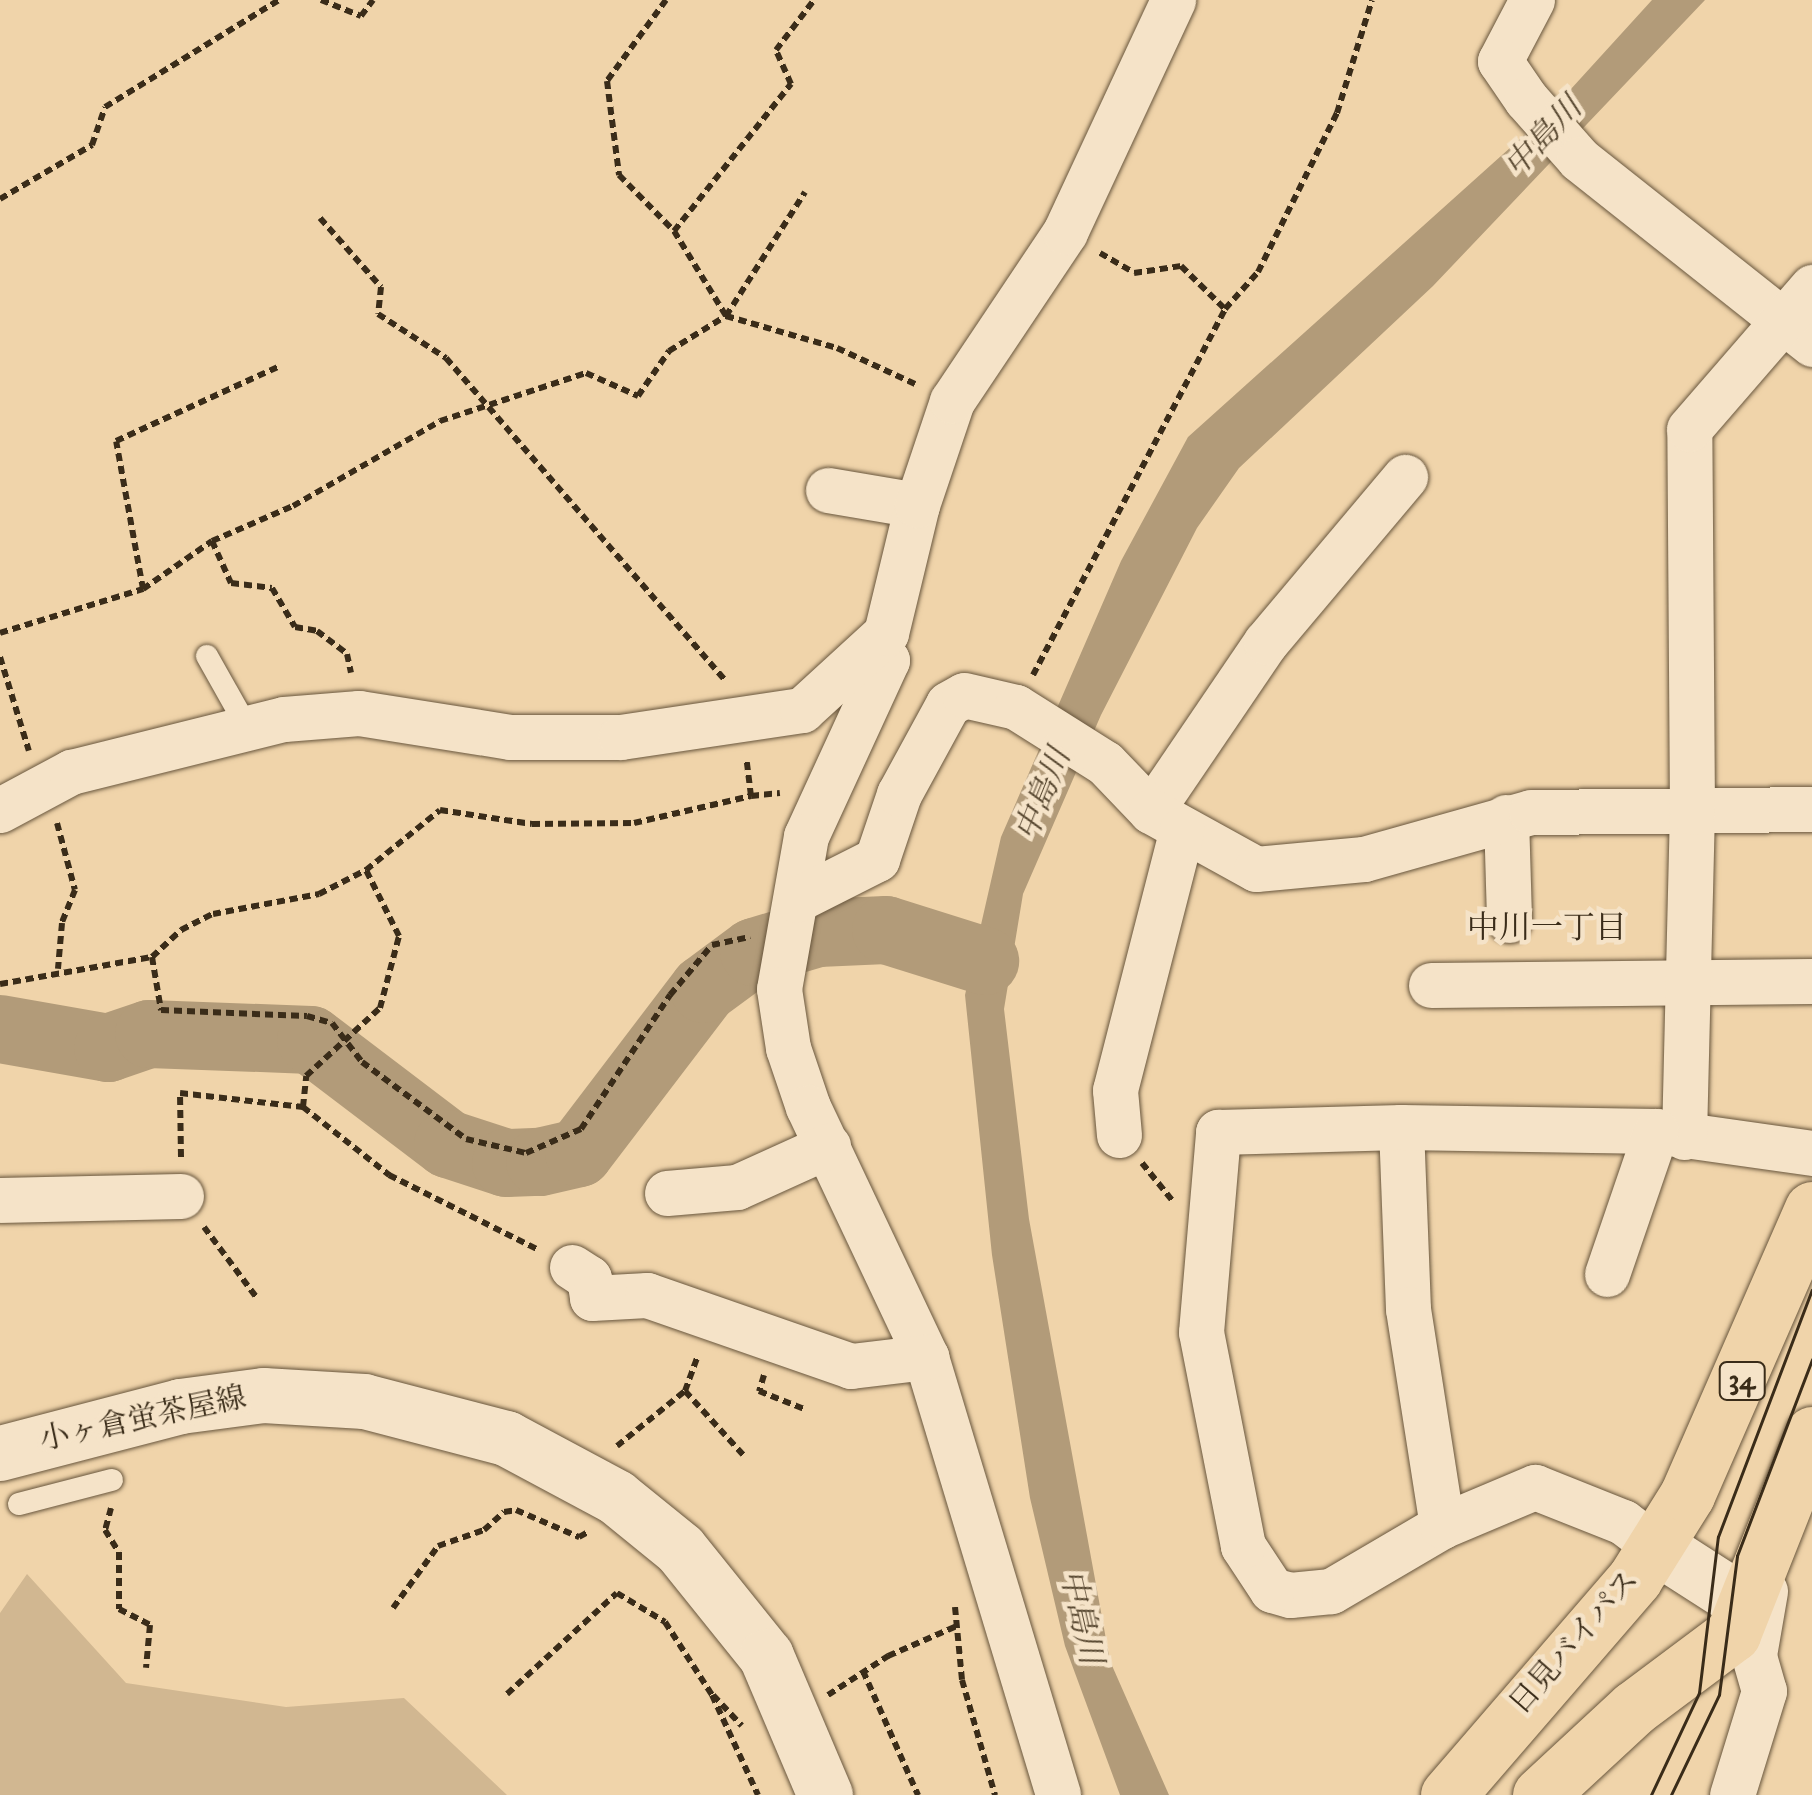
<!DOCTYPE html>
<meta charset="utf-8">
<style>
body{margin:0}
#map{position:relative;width:1812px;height:1795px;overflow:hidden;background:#f0d4aa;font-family:"IM FELL DW Pica","Noto Serif JP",serif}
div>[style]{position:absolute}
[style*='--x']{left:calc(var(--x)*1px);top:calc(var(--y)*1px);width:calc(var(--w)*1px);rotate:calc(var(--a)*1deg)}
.green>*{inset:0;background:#d1b791}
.water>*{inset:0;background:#b29b79}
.river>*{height:68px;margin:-34px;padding:0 34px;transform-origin:34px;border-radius:34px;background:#b29b79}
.path>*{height:6px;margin-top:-3px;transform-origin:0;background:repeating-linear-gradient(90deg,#3a2c19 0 8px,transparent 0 13px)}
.roads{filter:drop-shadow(0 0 2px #68563d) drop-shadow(0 0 2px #68563d)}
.service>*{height:22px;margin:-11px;padding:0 11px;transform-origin:11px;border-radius:11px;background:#f5e3c8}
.minor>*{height:45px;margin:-22.5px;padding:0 22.5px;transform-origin:22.5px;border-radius:22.5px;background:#f5e3c8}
.tertiary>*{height:55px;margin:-27.5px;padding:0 27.5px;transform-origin:27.5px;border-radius:27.5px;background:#f5e3c8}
.trunk>*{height:55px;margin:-27.5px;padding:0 27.5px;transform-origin:27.5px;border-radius:27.5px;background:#f0d4aa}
.tram>*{height:2.5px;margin:-1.25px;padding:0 1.25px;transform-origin:1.25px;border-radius:1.25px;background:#3a2c19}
span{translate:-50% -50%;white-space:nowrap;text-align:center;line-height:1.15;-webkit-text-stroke:9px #f5e3c8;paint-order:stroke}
.shield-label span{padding:2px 8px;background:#f5e3c8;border:2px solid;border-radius:8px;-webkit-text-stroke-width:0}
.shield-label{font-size:28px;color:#3a2c19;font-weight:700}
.street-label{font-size:30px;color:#3a2c19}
.water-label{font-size:32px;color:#584831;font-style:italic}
.neighbourhood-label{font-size:32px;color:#3a2c19}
</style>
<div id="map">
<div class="green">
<div style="clip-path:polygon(27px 1574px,126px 1683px,286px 1707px,404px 1698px,507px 1795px,0 1795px,0 1613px)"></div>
</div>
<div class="water">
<div style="clip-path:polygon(1652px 0,1705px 0,1433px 286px,1239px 468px,1197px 528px,1101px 715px,1023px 894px,1004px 1009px,1029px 1219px,1110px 1661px,1169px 1795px,1120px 1795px,1065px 1646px,1030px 1498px,992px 1255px,965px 995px,1001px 837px,1121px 561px,1188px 437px,1550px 112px)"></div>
</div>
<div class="river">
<div style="--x:0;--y:1029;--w:110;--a:10"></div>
<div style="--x:108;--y:1048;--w:43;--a:-18.9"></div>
<div style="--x:149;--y:1034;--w:162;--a:2.1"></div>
<div style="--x:311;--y:1040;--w:172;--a:37.2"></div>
<div style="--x:448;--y:1144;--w:61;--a:18.1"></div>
<div style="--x:506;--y:1163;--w:34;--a:-2"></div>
<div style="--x:540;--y:1162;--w:40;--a:-13"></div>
<div style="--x:579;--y:1153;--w:206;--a:-52.7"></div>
<div style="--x:704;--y:989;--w:62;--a:-36.5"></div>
<div style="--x:754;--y:952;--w:67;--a:-16.5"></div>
<div style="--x:818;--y:933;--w:68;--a:-2.5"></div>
<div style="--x:886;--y:930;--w:104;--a:17.4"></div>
</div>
<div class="path">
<div style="--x:321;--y:0;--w:43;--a:21.8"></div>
<div style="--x:361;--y:16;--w:20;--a:-53"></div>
<div style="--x:666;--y:0;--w:100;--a:126.1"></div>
<div style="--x:607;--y:81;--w:95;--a:82.7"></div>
<div style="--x:619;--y:175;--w:78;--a:45.5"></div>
<div style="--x:674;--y:231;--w:100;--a:58.5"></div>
<div style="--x:726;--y:316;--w:116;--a:16.1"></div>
<div style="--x:837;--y:348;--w:86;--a:24.8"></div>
<div style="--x:0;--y:199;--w:107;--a:-30.4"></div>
<div style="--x:92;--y:145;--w:40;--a:-71.1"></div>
<div style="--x:105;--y:107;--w:204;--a:-31.6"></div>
<div style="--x:320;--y:218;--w:92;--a:48.5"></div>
<div style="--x:381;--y:287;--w:27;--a:96"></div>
<div style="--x:378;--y:314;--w:81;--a:32.9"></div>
<div style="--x:446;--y:358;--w:425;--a:49.1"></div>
<div style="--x:674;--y:231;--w:188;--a:-51.5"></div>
<div style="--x:791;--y:84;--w:37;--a:-114"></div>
<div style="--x:776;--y:50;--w:63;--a:-52.8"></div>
<div style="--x:1100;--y:253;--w:39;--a:30"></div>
<div style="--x:1134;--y:273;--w:48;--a:-8.5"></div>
<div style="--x:1181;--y:266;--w:62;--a:44.3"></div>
<div style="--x:212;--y:541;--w:46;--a:65.7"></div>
<div style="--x:231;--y:583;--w:41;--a:7"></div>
<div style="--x:272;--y:588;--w:45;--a:59.5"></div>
<div style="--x:295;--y:627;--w:22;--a:10"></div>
<div style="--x:317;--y:631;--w:38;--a:37"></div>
<div style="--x:347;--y:654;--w:19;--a:78"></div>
<div style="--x:143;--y:589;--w:150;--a:-100.3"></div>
<div style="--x:116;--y:441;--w:178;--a:-24.6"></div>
<div style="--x:0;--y:633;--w:150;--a:-17.1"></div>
<div style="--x:143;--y:589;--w:84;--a:-34.8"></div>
<div style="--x:212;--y:541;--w:88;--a:-23.4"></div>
<div style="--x:293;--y:506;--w:170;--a:-30"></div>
<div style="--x:440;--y:421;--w:154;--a:-18.2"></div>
<div style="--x:586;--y:373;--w:57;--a:23.9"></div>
<div style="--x:638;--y:396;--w:55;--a:-55.4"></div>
<div style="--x:669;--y:351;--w:67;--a:-31.6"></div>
<div style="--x:726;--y:316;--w:147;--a:-57.5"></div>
<div style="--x:0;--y:657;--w:98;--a:72.9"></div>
<div style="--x:1033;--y:675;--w:413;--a:-62.3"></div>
<div style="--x:1225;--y:309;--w:50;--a:-48.3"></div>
<div style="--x:1258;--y:272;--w:178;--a:-63.6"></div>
<div style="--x:1337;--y:113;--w:118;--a:-72.8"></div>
<div style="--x:751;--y:796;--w:29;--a:-6"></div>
<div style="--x:57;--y:823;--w:69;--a:75"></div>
<div style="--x:75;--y:890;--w:35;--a:112"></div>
<div style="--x:62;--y:923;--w:46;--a:95"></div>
<div style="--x:152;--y:957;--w:54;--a:80.4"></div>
<div style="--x:161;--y:1010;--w:146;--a:2.4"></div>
<div style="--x:307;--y:1016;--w:26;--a:16"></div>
<div style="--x:332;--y:1023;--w:49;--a:52.4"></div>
<div style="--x:362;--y:1062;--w:129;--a:36.5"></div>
<div style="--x:466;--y:1139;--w:62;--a:13.1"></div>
<div style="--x:526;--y:1153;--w:60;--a:-23.6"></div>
<div style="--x:581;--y:1129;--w:161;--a:-56.4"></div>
<div style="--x:670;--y:995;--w:65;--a:-50"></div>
<div style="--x:712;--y:945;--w:39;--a:-12"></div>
<div style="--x:0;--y:984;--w:154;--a:-10.1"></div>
<div style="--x:152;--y:957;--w:40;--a:-43"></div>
<div style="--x:181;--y:930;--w:36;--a:-27"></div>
<div style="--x:213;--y:914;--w:108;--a:-10.7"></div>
<div style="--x:319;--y:894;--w:53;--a:-27.1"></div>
<div style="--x:366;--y:870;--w:95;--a:-39"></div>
<div style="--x:440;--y:810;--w:93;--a:8.7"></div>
<div style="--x:532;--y:824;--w:102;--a:-0.6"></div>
<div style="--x:634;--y:823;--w:120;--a:-13"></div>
<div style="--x:751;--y:796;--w:38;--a:-97"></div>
<div style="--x:303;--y:1107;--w:31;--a:-84"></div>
<div style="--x:306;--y:1076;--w:100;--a:-42.6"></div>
<div style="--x:380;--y:1008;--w:74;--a:-75.2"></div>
<div style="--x:399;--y:936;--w:74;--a:-116.6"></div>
<div style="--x:181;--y:1157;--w:64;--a:-90.9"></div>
<div style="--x:180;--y:1093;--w:124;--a:6.5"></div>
<div style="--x:303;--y:1107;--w:110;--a:38.3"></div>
<div style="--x:389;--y:1175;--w:165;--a:26.6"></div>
<div style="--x:1142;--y:1163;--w:48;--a:51"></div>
<div style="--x:204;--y:1227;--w:89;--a:53.3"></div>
<div style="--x:764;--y:1375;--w:17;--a:107"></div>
<div style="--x:759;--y:1391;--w:48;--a:21.8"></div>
<div style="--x:685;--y:1391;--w:89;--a:47.7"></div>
<div style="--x:617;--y:1446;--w:87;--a:-39"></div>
<div style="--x:685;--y:1391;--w:38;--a:-70"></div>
<div style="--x:111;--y:1508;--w:23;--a:105"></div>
<div style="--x:105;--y:1530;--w:26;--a:58"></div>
<div style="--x:119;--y:1552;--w:57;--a:90"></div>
<div style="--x:119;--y:1609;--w:35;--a:27"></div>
<div style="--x:150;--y:1625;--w:43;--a:95.3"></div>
<div style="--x:955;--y:1607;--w:73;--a:84.5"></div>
<div style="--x:962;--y:1680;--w:120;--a:74"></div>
<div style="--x:393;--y:1608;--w:77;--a:-54"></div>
<div style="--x:438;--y:1546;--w:49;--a:-19.2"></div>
<div style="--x:484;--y:1530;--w:27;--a:-42"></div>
<div style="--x:504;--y:1512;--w:12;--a:-9"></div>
<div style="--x:516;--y:1510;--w:69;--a:23.2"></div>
<div style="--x:579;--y:1537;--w:10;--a:-29"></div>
<div style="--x:863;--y:1671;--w:136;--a:66.1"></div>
<div style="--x:507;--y:1694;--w:149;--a:-42.6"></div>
<div style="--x:617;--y:1593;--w:56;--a:31.1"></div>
<div style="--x:665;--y:1622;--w:87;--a:57.2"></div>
<div style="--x:712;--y:1695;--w:110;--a:65.3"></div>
<div style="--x:713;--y:1695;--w:42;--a:46.9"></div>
<div style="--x:828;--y:1695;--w:72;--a:-33"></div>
<div style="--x:888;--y:1656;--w:75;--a:-23.5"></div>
</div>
<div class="roads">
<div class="service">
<div style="--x:207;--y:656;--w:81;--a:60.6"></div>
<div style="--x:19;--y:1504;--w:96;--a:-14.5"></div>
</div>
<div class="minor">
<div style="--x:1532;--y:0;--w:69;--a:117.7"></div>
<div style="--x:1500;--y:61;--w:46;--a:55.6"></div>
<div style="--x:1526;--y:99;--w:80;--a:48.5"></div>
<div style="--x:1579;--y:159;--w:298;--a:38.4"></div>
<div style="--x:828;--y:490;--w:90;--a:9.6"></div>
<div style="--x:876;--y:646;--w:18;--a:52"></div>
<div style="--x:887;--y:660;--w:194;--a:114.7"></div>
<div style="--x:806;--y:836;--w:155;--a:100"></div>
<div style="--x:779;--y:989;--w:60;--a:81.3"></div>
<div style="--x:788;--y:1048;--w:62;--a:71.3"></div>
<div style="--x:808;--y:1107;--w:276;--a:64.7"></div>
<div style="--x:926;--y:1357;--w:457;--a:73.2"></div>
<div style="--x:0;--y:810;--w:81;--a:-28.2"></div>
<div style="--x:71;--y:772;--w:219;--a:-14"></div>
<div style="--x:284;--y:719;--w:75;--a:-4.6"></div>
<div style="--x:359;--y:713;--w:153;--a:9"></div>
<div style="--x:510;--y:737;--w:111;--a:0"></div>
<div style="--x:621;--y:737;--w:183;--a:-8.5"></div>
<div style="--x:802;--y:710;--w:114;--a:-42.5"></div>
<div style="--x:886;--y:633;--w:132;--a:-76.4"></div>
<div style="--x:917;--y:505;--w:110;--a:-71.4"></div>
<div style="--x:952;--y:401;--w:203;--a:-56.2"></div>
<div style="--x:1065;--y:232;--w:256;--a:-65"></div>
<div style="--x:1151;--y:811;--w:204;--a:-55.8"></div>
<div style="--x:1266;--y:642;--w:216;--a:-49.9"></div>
<div style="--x:1506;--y:817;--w:103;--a:88.3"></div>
<div style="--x:796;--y:900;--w:91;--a:-26.8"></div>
<div style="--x:877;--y:859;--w:69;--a:-71.3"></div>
<div style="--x:899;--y:794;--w:102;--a:-61.4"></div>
<div style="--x:948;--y:704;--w:18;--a:-29"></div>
<div style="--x:964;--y:695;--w:53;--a:13"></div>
<div style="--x:1016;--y:707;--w:105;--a:32.2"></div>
<div style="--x:1105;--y:763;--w:66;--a:46.2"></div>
<div style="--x:1151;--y:811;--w:120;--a:28.9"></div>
<div style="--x:1256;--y:869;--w:108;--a:-5.3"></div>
<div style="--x:1364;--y:859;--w:173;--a:-15.7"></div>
<div style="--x:1531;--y:812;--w:281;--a:-0.6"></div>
<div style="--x:1431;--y:985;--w:381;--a:-0.6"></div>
<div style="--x:1401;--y:1127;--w:182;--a:87.8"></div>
<div style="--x:1408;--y:1309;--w:220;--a:81.1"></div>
<div style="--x:1442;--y:1526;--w:129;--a:149.6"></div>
<div style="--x:1331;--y:1591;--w:41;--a:174.4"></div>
<div style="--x:1290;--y:1595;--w:19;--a:-164"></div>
<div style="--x:1272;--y:1590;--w:53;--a:-123.4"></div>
<div style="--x:1243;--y:1546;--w:218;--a:-101.1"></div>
<div style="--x:1201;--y:1332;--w:201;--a:-85.1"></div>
<div style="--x:1218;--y:1132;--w:183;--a:-1.6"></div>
<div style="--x:1401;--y:1127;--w:255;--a:0.9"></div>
<div style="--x:1656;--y:1131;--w:158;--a:8"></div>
<div style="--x:1119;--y:1135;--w:45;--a:-95.1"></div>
<div style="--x:1115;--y:1090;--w:269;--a:-75.6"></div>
<div style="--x:1684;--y:1137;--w:325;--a:-88.6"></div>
<div style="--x:1692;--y:812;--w:383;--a:-90.4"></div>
<div style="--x:1689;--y:429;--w:188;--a:-49.1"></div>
<div style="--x:667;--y:1193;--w:70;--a:-4.9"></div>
<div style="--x:737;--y:1187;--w:100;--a:-24.3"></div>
<div style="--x:0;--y:1200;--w:181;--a:-1.3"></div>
<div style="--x:572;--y:1267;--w:20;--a:33"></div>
<div style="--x:589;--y:1278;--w:20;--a:81"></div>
<div style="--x:592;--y:1298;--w:55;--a:-3.1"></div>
<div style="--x:647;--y:1295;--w:216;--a:19.2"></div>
<div style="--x:851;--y:1366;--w:76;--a:-6.8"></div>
<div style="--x:1607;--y:1274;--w:151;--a:-71.1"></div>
<div style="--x:1442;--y:1526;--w:101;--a:-22.8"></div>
<div style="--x:1535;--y:1487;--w:95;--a:21.7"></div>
<div style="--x:1623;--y:1522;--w:39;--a:37"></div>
<div style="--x:1732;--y:1795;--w:109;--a:-72.9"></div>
<div style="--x:1764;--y:1691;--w:37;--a:-106"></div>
<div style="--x:1754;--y:1655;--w:65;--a:-80.2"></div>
</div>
<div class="tertiary">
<div style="--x:0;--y:1453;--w:186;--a:-14.6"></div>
<div style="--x:180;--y:1406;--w:84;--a:-7.5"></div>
<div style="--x:263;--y:1395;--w:101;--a:3.4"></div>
<div style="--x:364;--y:1401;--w:147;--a:14.6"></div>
<div style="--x:506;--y:1438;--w:125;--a:28.2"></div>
<div style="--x:616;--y:1497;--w:82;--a:39.1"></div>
<div style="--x:680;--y:1549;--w:137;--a:51.2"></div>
<div style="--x:766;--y:1656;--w:151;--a:67"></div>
<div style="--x:1654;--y:1545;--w:113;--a:32.7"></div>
</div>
<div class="trunk">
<div style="--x:1448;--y:1795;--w:286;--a:-49.2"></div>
<div style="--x:1635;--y:1578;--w:98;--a:-57.9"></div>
<div style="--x:1687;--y:1495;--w:312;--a:-66.4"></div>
<div style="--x:1540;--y:1795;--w:128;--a:-42.8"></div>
<div style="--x:1634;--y:1708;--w:124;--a:-36.8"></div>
<div style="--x:1733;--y:1634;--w:215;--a:-68.4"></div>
</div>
</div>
<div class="tram">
<div style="--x:1651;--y:1795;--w:113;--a:-64.8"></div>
<div style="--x:1699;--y:1693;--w:157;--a:-83.1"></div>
<div style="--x:1718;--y:1537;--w:264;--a:-69.2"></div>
<div style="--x:1671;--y:1795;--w:111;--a:-64.4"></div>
<div style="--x:1719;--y:1695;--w:140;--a:-82.6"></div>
<div style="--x:1737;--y:1556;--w:210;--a:-69.1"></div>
</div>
<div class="shield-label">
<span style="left:1742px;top:1381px">34</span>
</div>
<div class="street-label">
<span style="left:143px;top:1420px;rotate:-12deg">小ヶ倉蛍茶屋線</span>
<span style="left:1575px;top:1643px;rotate:-49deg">日見バイパス</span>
</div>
<div class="water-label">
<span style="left:1544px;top:138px;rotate:-47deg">中島川</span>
<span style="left:1044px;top:795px;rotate:-68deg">中島川</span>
<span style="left:1080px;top:1617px;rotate:77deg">中島川</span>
</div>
<div class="neighbourhood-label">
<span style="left:1547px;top:929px">中川一丁目</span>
</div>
</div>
